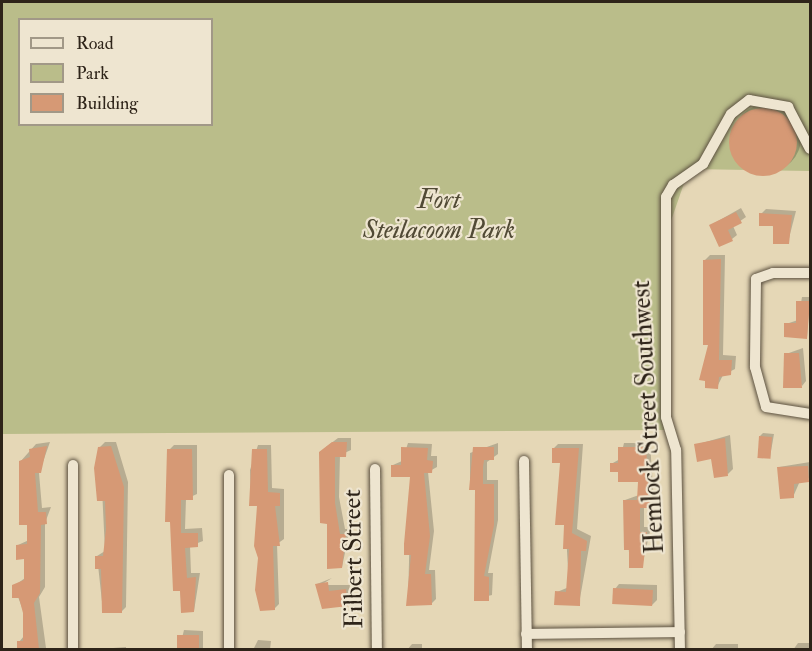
<!DOCTYPE html>
<style>
body{margin:0}
#map{position:relative;width:812px;height:651px;overflow:hidden;background:#e5d7b6;font-family:"IM FELL Double Pica",serif}
div>[style]{position:absolute}
[style*='--x']{left:calc(var(--x)*1px);top:calc(var(--y)*1px);width:calc(var(--w)*1px);rotate:calc(var(--a)*1deg)}
.green>*{inset:0;background:#babd8a}
.shadow>*{inset:0;background:#0003}
.round{border-radius:50%}
.building>*{inset:0;background:#d69975;transform-origin:0 0}
.roads{filter:drop-shadow(0 0 2px #5c5140) drop-shadow(0 0 2px #5c5140)}
.minor>*{height:10px;margin:-5px;padding:0 5px;transform-origin:5px;border-radius:5px;background:#eee5d0}
span{translate:-50% -50%;white-space:nowrap;text-align:center;line-height:1.15;-webkit-text-stroke:4.5px #eee5d0;paint-order:stroke}
.park-label{font-size:26px;color:#514a35;font-style:italic}
.street-label{font-size:26px;color:#2e2419}
.frame{position:absolute;inset:0;border:3px solid #2e2419;pointer-events:none}
.legend{position:absolute;left:18px;top:18px;width:195px;height:108px;box-sizing:border-box;background:#eee5d0;border:2px solid #a19887;margin:0;padding:8px 10px;list-style:none;font-size:18px;color:#2e2419}
.legend li{display:flex;align-items:center;gap:12px;height:30px}
.legend b{width:30px;border:2px solid #a19887}
</style>
<div id="map">
<div class="green">
<div style="clip-path:polygon(evenodd,2px 2px,810px 2px,810px 171px,689px 169px,665px 238px,665px 430px,2px 434px,2px 2px,20px 20px,212px 20px,212px 124px,20px 124px,20px 20px)"></div>
</div>
<div class="shadow">
<div class="round" style="left:733px;top:104px;width:68px;height:68px"></div>
<div style="clip-path:polygon(741px 208px,746px 217px,733px 226px,737px 235px,732px 239px,711px 225px)"></div>
<div style="clip-path:polygon(766px 209px,796px 211px,788px 242px,761px 214px)"></div>
<div style="clip-path:polygon(710px 255px,725px 255px,723px 355px,736px 356px,735px 369px,723px 375px,717px 387px,705px 260px)"></div>
<div style="clip-path:polygon(802px 297px,810px 297px,807px 337px,786px 324px,798px 320px)"></div>
<div style="clip-path:polygon(803px 348px,806px 381px,802px 386px,786px 354px)"></div>
<div style="clip-path:polygon(763px 433px,774px 434px,770px 457px,760px 436px)"></div>
<div style="clip-path:polygon(730px 435px,733px 469px,728px 474px,695px 445px)"></div>
<div style="clip-path:polygon(338px 438px,351px 438px,351px 450px,340px 455px,339px 497px,345px 529px,350px 529px,342px 567px,326px 447px)"></div>
<div style="clip-path:polygon(50px 442px,39px 473px,42px 508px,51px 507px,45px 523px,45px 587px,39px 597px,46px 648px,24px 650px,19px 642px,24px 636px,24px 613px,14px 586px,25px 578px,25px 558px,18px 545px,29px 540px,20px 462px,36px 444px)"></div>
<div style="clip-path:polygon(105px 442px,116px 442px,128px 482px,126px 607px,121px 612px,103px 611px,97px 556px,105px 551px,100px 447px)"></div>
<div style="clip-path:polygon(408px 443px,432px 444px,431px 456px,437px 456px,437px 467px,428px 472px,434px 531px,429px 570px,435px 570px,436px 599px,431px 604px,408px 604px,411px 476px,393px 465px,402px 461px)"></div>
<div style="clip-path:polygon(498px 443px,498px 454px,487px 462px,487px 480px,498px 480px,498px 520px,488px 573px,493px 573px,492px 595px,476px 599px,477px 488px,470px 489px,470px 453px)"></div>
<div style="clip-path:polygon(624px 443px,650px 443px,654px 502px,644px 507px,644px 527px,651px 527px,642px 566px,630px 566px,625px 500px,639px 495px,639px 481px,611px 464px,620px 459px)"></div>
<div style="clip-path:polygon(558px 444px,583px 444px,577px 529px,591px 536px,579px 604px,557px 592px,569px 587px,562px 461px,553px 449px)"></div>
<div style="clip-path:polygon(174px 445px,197px 445px,197px 494px,186px 499px,185px 529px,202px 528px,203px 541px,190px 546px,191px 573px,200px 573px,194px 611px,182px 611px,169px 450px)"></div>
<div style="clip-path:polygon(258px 445px,271px 445px,272px 488px,284px 489px,284px 539px,277px 544px,279px 604px,274px 609px,258px 504px,251px 504px,250px 470px)"></div>
<div style="clip-path:polygon(810px 462px,810px 478px,800px 481px,793px 497px,779px 467px)"></div>
<div style="clip-path:polygon(332px 578px,321px 585px,350px 585px,347px 604px,317px 584px)"></div>
<div style="clip-path:polygon(619px 584px,657px 585px,657px 600px,652px 605px,615px 589px)"></div>
<div style="clip-path:polygon(184px 630px,203px 631px,203px 650px,179px 650px)"></div>
<div style="clip-path:polygon(258px 640px,271px 641px,270px 650px,253px 650px)"></div>
<div style="clip-path:polygon(798px 643px,810px 643px,810px 650px,793px 650px)"></div>
<div style="clip-path:polygon(412px 644px,422px 644px,422px 650px,407px 650px)"></div>
<div style="clip-path:polygon(716px 644px,738px 644px,738px 650px,711px 650px)"></div>
<div style="clip-path:polygon(126px 647px,126px 650px,111px 650px,113px 648px)"></div>
</div>
<div class="building">
<div class="round" style="left:729px;top:108px;width:68px;height:68px"></div>
<div style="clip-path:polygon(736px 212px,742px 223px,728px 230px,733px 241px,719px 247px,709px 225px)"></div>
<div style="clip-path:polygon(759px 213px,792px 215px,789px 244px,773px 244px,773px 226px,759px 226px)"></div>
<div style="clip-path:polygon(721px 259px,719px 360px,732px 360px,731px 375px,719px 377px,718px 389px,705px 388px,705px 381px,699px 380px,708px 345px,703px 345px,703px 260px)"></div>
<div style="clip-path:polygon(796px 301px,810px 301px,807px 339px,784px 337px,784px 323px,796px 323px)"></div>
<div style="clip-path:polygon(784px 353px,799px 353px,802px 388px,783px 388px)"></div>
<div style="left:759px;top:436px;width:13px;height:22px;rotate:4deg"></div>
<div style="clip-path:polygon(725px 438px,728px 476px,714px 478px,711px 459px,697px 462px,694px 444px)"></div>
<div style="clip-path:polygon(332px 442px,347px 442px,346px 457px,335px 457px,335px 503px,340px 534px,346px 534px,342px 568px,327px 569px,327px 524px,320px 523px,319px 452px)"></div>
<div style="clip-path:polygon(47px 446px,41px 473px,35px 473px,38px 512px,46px 512px,47px 524px,41px 525px,40px 593px,34px 603px,39px 649px,17px 649px,17px 641px,23px 641px,23px 613px,19px 598px,12px 598px,12px 585px,24px 580px,24px 559px,16px 560px,16px 545px,27px 544px,27px 525px,19px 525px,19px 461px,30px 457px,29px 449px)"></div>
<div style="clip-path:polygon(111px 446px,124px 487px,122px 613px,102px 613px,101px 569px,95px 569px,95px 556px,103px 556px,106px 529px,105px 501px,97px 501px,94px 468px,98px 447px)"></div>
<div style="clip-path:polygon(401px 447px,428px 448px,427px 460px,433px 461px,432px 473px,424px 473px,430px 536px,425px 574px,431px 574px,432px 605px,406px 606px,411px 555px,404px 555px,404px 544px,410px 477px,391px 477px,391px 465px,401px 465px)"></div>
<div style="clip-path:polygon(473px 447px,494px 447px,494px 460px,484px 460px,483px 467px,483px 484px,494px 484px,494px 525px,484px 576px,489px 577px,489px 601px,474px 601px,475px 490px,469px 490px)"></div>
<div style="clip-path:polygon(618px 447px,646px 447px,650px 508px,640px 508px,640px 532px,647px 532px,643px 568px,629px 568px,629px 550px,624px 550px,623px 500px,637px 500px,638px 482px,618px 482px,618px 472px,610px 472px,610px 463px,618px 463px)"></div>
<div style="clip-path:polygon(552px 448px,579px 448px,572px 533px,587px 541px,586px 551px,581px 551px,580px 606px,554px 605px,555px 591px,566px 592px,569px 549px,563px 549px,564px 525px,555px 525px,560px 463px,552px 463px)"></div>
<div style="clip-path:polygon(167px 449px,192px 449px,193px 500px,181px 500px,181px 533px,198px 533px,198px 547px,185px 548px,187px 578px,196px 577px,194px 612px,181px 613px,180px 591px,173px 591px,170px 522px,165px 522px)"></div>
<div style="clip-path:polygon(252px 449px,267px 449px,268px 492px,280px 493px,280px 506px,275px 506px,280px 546px,273px 546px,275px 610px,260px 611px,255px 590px,258px 558px,254px 546px,257px 506px,249px 506px)"></div>
<div style="clip-path:polygon(808px 466px,809px 482px,794px 484px,794px 498px,780px 499px,777px 467px)"></div>
<div style="clip-path:polygon(328px 582px,329px 591px,346px 589px,348px 606px,322px 609px,315px 584px)"></div>
<div style="left:613px;top:588px;width:40px;height:16px;rotate:3deg"></div>
<div style="left:177px;top:635px;width:22px;height:15px"></div>
</div>
<div class="roads">
<div class="minor">
<div style="--x:810;--y:273;--w:37;--a:180"></div>
<div style="--x:773;--y:273;--w:18;--a:161"></div>
<div style="--x:756;--y:279;--w:88;--a:90.7"></div>
<div style="--x:755;--y:367;--w:41;--a:74.6"></div>
<div style="--x:766;--y:407;--w:45;--a:9"></div>
<div style="--x:524;--y:461;--w:189;--a:89.1"></div>
<div style="--x:73;--y:465;--w:185;--a:90"></div>
<div style="--x:375;--y:469;--w:181;--a:89.4"></div>
<div style="--x:526;--y:634;--w:154;--a:-0.7"></div>
<div style="--x:229;--y:650;--w:175;--a:-90"></div>
<div style="--x:680;--y:650;--w:200;--a:-91.1"></div>
<div style="--x:676;--y:450;--w:34;--a:-107"></div>
<div style="--x:666;--y:417;--w:220;--a:-90"></div>
<div style="--x:666;--y:197;--w:14;--a:-60"></div>
<div style="--x:673;--y:185;--w:37;--a:-35"></div>
<div style="--x:703;--y:164;--w:57;--a:-60.8"></div>
<div style="--x:731;--y:114;--w:23;--a:-38"></div>
<div style="--x:749;--y:100;--w:40;--a:10"></div>
<div style="--x:788;--y:107;--w:47;--a:62.4"></div>
</div>
</div>
<div class="park-label">
<span style="left:439px;top:216px">Fort<br>Steilacoom Park</span>
</div>
<div class="street-label">
<span style="left:649px;top:417px;rotate:-93deg">Hemlock Street Southwest</span>
<span style="left:354px;top:559px;rotate:-91deg">Filbert Street</span>
</div>
<div class="frame"></div>
<ul class="legend">
<li><b style="height:8px;background:#eee5d0"></b>Road</li>
<li><b style="height:16px;background:#babd8a"></b>Park</li>
<li><b style="height:16px;background:#d69975"></b>Building</li>
</ul>
</div>
